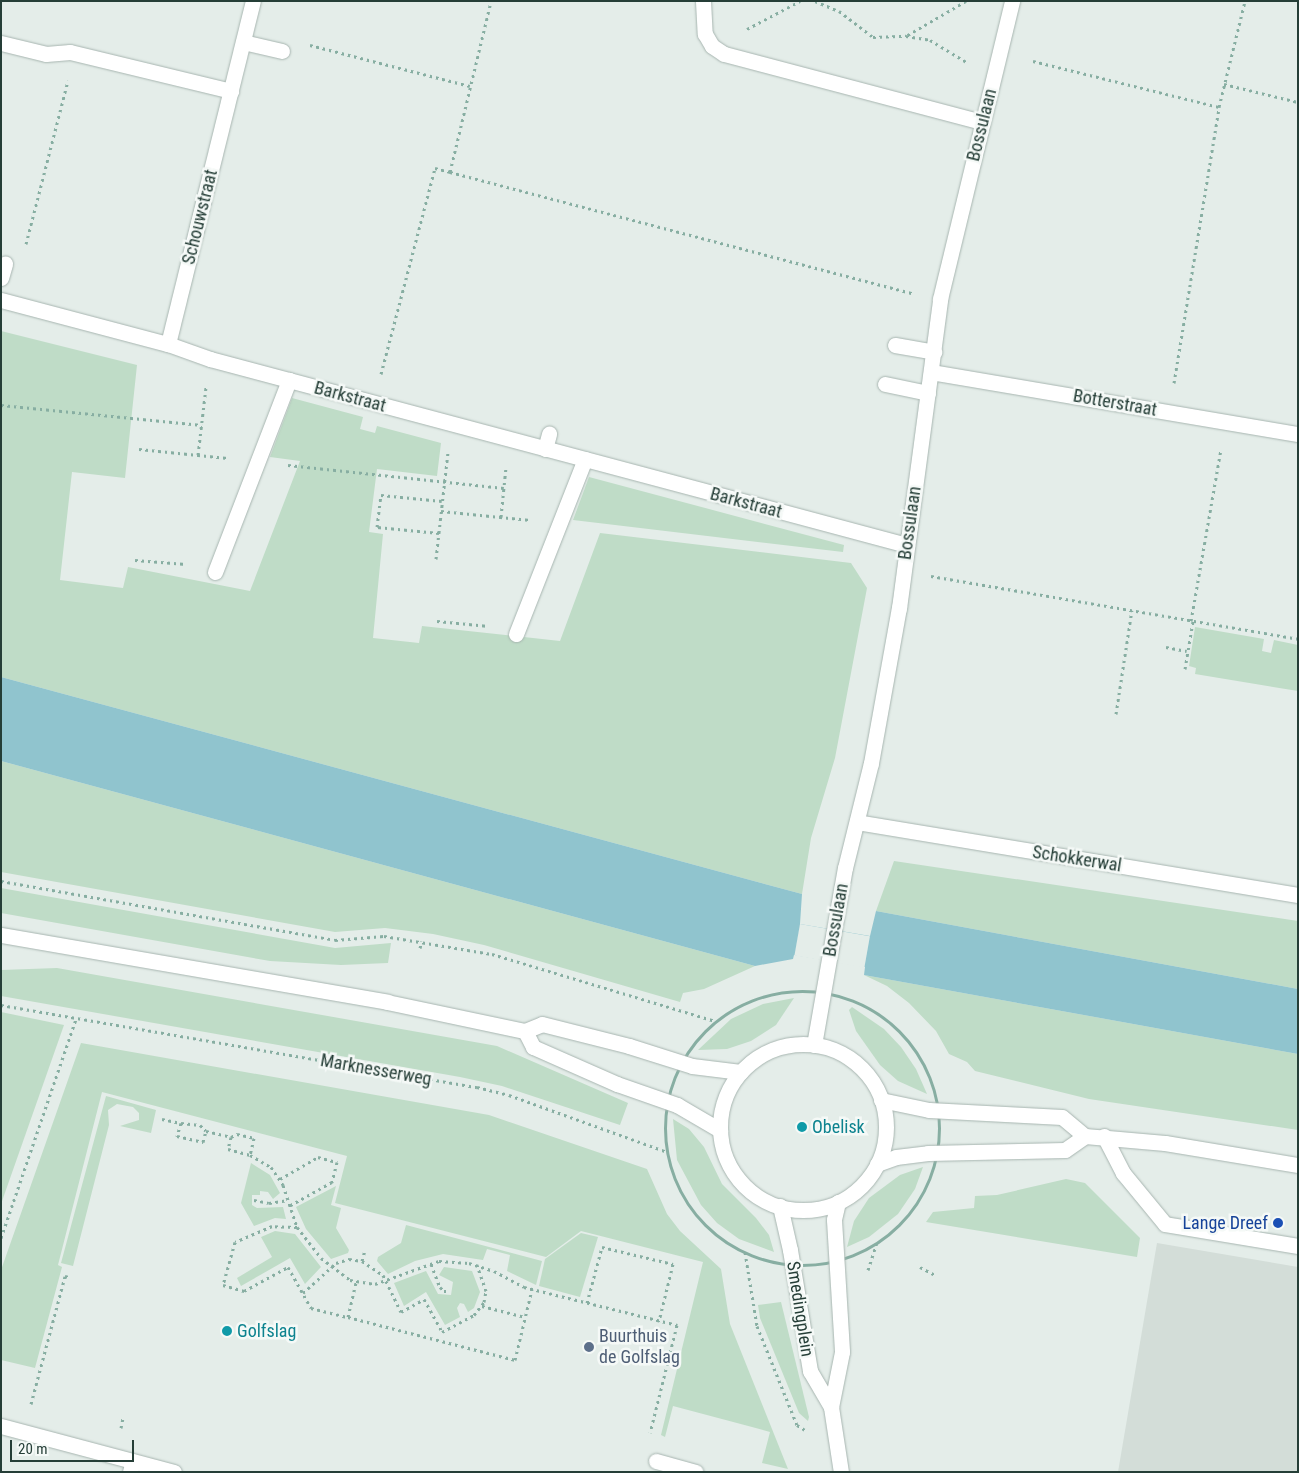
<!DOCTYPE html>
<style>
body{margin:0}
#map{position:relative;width:1299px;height:1473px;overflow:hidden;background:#e4ede9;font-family:"Roboto Condensed",sans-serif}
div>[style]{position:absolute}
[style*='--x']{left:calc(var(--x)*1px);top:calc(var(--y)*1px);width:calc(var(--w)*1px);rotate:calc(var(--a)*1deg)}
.built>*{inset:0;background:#d3ddd8}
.green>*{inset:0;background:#bfdcc7}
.water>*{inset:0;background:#90c4ce}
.pier>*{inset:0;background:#e4ede9;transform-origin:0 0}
.path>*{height:3px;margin-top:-1.5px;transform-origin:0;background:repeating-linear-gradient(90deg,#87aea2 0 2.5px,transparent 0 6.5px)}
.path>.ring{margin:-1.5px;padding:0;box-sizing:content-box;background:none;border:3px solid #87aea2;border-radius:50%}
.roads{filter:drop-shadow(0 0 1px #a7b5b0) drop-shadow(0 0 1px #a7b5b0)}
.service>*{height:15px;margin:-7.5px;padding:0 7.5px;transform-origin:7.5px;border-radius:7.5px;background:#fff}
.minor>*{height:15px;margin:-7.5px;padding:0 7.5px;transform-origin:7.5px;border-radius:7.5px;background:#fff}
.tertiary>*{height:15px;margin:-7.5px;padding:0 7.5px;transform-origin:7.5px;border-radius:7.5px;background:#fff}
.secondary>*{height:15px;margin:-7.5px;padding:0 7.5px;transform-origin:7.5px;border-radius:7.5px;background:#fff}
.secondary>.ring{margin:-7.5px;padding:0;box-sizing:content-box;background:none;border:15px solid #fff;border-radius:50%}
.dots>*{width:14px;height:14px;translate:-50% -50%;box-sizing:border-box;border:2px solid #f5f9f7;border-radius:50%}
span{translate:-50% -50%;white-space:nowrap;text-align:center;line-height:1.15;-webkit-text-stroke:5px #f5f9f7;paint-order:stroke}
.street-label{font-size:18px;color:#253e37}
.culture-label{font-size:18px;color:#0d838f}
.left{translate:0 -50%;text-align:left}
.transit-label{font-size:18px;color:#164399}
.right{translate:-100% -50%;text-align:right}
.service-label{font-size:18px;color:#4e5e75}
.frame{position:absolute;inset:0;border:2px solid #253e37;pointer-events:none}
.scale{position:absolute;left:10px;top:1440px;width:124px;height:22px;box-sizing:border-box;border:2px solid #253e37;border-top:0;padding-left:6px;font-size:15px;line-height:18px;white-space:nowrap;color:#253e37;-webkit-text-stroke:4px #f5f9f7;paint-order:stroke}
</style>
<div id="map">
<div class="built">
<div style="clip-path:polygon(1157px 1243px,1298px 1267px,1298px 1472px,1118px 1472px)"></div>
</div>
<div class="green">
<div style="clip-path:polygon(1px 331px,137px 365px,125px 478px,72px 472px,60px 580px,123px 588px,128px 567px,250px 591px,300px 461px,270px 457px,292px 398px,363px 417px,360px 429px,375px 433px,377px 426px,441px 443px,437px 476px,377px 469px,369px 532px,383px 534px,373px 638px,419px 643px,422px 626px,560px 641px,600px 533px,851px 563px,867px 588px,835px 758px,811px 838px,802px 894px,1px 677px)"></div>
<div style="clip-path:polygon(589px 477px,844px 545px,843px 552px,573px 520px)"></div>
<div style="clip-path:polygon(1195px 627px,1264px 639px,1262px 651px,1271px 653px,1274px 640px,1298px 645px,1298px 691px,1195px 674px,1196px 668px,1189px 666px)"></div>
<div style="clip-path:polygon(1px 761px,755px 966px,704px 989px,683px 993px,680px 1002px,484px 945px,433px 934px,385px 928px,335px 932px,1px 872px)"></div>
<div style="clip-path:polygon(894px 861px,1298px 921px,1298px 989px,876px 911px)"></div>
<div style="clip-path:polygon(1px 888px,335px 948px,391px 943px,388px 963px,341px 965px,270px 961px,1px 913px)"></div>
<div style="clip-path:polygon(57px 968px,497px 1046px,628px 1103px,620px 1125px,502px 1086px,460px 1077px,1px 996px,1px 970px)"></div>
<div style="clip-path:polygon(864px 975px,1298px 1054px,1298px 1130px,1089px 1099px,975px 1071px,967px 1062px,949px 1054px,936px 1031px,909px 1003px,887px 986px)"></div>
<div style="clip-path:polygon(794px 998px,776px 1025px,751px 1041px,727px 1049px,698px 1050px,731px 1019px,763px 1004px)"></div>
<div style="clip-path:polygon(852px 1007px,884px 1029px,901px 1047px,916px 1069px,927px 1094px,898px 1081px,880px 1065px,856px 1031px,849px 1010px)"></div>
<div style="clip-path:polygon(1px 1012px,64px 1025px,1px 1204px)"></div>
<div style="clip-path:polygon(81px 1043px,489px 1115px,647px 1169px,667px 1214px,680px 1231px,721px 1269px,730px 1324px,788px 1469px,762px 1463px,770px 1432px,752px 1427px,673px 1406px,665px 1437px,661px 1435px,703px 1262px,581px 1231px,546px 1257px,335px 1203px,347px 1156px,102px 1092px,58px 1265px,62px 1267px,35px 1368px,1px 1360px,1px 1270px)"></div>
<div style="clip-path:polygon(106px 1096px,156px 1110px,151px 1133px,120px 1126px,139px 1120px,139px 1113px,133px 1107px,117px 1104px,108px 1110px,109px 1125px,73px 1266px,61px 1263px)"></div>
<div style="clip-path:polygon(673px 1119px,689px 1129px,704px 1147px,722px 1184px,756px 1218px,769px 1235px,774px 1252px,739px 1239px,717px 1223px,701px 1205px,677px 1160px)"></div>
<div style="clip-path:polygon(251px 1163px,270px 1175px,280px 1193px,273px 1199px,268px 1192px,260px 1191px,260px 1195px,252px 1195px,252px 1205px,257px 1208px,283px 1207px,286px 1219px,275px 1218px,254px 1226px,241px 1203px)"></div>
<div style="clip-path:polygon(923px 1167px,915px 1189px,898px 1214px,869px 1237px,847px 1247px,854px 1221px,869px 1198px,900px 1175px)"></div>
<div style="clip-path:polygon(1066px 1179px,1085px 1183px,1140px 1238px,1137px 1257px,926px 1222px,933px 1212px,974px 1208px,975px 1196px,997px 1195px)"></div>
<div style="clip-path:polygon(336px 1186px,331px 1205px,341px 1208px,336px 1228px,349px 1250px,348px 1253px,331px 1259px,306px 1229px,296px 1207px)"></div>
<div style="clip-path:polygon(406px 1225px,542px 1261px,536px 1285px,507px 1271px,510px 1255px,487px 1249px,483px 1260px,443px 1254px,415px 1261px,388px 1274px,377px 1261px,378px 1257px,401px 1243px)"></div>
<div style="clip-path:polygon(275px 1231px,295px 1234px,321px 1267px,305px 1284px,290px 1258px,241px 1286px,237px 1278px,272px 1257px,261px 1237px)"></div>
<div style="clip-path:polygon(581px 1233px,598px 1237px,580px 1297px,539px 1286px,545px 1259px)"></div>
<div style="clip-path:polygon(444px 1267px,472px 1271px,480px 1292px,474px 1308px,468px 1312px,464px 1304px,460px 1303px,457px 1308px,460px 1317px,445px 1325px,426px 1292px,404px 1306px,394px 1283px,426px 1271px,438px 1294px,451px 1295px,453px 1282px,439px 1275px)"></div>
<div style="clip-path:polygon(781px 1302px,809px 1417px,808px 1421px,799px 1413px,760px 1318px,758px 1305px)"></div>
</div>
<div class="water">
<div style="clip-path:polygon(1px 677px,802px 894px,800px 924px,870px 936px,876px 911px,1298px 989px,1298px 1054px,864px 975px,865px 967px,794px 955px,793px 959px,755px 966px,1px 761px)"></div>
</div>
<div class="pier">
<div style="left:800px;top:924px;width:71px;height:32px;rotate:10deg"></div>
</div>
<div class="path">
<div style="--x:815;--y:1;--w:26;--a:23"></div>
<div style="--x:839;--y:11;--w:43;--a:37.4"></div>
<div style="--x:873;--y:37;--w:33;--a:-2"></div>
<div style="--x:966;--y:1;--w:69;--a:149.7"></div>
<div style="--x:906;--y:36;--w:24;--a:9"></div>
<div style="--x:930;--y:40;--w:44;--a:31.2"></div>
<div style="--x:747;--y:29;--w:60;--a:-27.8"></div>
<div style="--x:310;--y:45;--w:165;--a:14.4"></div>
<div style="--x:1033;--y:61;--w:192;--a:13.9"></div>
<div style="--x:1224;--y:84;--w:76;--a:13.7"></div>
<div style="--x:450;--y:172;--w:478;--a:14.7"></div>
<div style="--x:26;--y:244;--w:169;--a:-75.6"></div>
<div style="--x:381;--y:374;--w:213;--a:-75.3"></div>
<div style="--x:435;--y:168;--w:16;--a:15"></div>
<div style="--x:450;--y:172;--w:176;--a:-76.5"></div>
<div style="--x:1174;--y:383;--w:280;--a:-80.7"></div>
<div style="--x:1219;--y:107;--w:109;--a:-76.2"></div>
<div style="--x:1;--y:405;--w:202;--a:5.7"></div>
<div style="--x:139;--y:449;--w:89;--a:5.8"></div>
<div style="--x:198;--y:455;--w:68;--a:-83.3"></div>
<div style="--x:288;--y:465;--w:217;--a:6.1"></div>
<div style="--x:441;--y:511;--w:90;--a:5.7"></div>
<div style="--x:501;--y:517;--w:50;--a:-84.3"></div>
<div style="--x:439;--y:533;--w:62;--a:-174.5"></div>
<div style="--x:377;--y:527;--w:32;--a:-83"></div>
<div style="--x:381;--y:495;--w:61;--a:5.6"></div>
<div style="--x:436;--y:559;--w:108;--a:-83.6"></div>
<div style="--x:135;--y:560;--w:51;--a:4.5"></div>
<div style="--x:931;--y:576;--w:372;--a:9.7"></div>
<div style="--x:437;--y:621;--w:52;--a:5.5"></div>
<div style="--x:1191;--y:621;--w:175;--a:-80.1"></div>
<div style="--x:1166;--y:647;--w:21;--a:11"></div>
<div style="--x:1185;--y:669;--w:49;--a:-80.5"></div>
<div style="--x:1116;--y:714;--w:105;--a:-81.3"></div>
<div style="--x:1;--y:881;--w:339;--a:10"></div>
<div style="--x:335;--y:940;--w:49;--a:-4.7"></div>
<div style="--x:384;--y:936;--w:109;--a:9.5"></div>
<div style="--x:492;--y:954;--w:234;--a:16.7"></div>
<div style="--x:420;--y:948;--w:7;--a:-74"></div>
<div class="ring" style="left:665px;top:991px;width:271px;height:271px"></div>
<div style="--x:1;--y:1005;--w:483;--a:9.8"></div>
<div style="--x:477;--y:1087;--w:33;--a:14"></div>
<div style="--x:509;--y:1095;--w:168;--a:19.8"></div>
<div style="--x:162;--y:1119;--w:19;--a:12"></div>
<div style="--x:181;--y:1123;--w:14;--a:107"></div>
<div style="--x:177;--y:1136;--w:27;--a:13"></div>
<div style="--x:203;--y:1142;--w:11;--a:-75"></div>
<div style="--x:206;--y:1131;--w:26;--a:13"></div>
<div style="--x:231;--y:1137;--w:12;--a:104"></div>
<div style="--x:228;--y:1149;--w:23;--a:15"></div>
<div style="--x:250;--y:1155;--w:24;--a:30"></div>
<div style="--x:271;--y:1167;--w:22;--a:56"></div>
<div style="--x:283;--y:1185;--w:44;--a:71.6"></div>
<div style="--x:297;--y:1227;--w:39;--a:52"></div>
<div style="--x:321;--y:1258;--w:36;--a:37"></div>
<div style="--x:350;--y:1280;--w:25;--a:9"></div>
<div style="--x:375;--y:1284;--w:68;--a:-19.8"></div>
<div style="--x:439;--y:1261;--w:30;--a:4"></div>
<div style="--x:469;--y:1263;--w:26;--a:18"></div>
<div style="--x:494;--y:1271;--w:34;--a:28"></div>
<div style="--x:524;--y:1287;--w:158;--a:13.9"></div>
<div style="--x:677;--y:1325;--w:111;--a:104"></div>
<div style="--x:181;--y:1123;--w:19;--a:6"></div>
<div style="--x:200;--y:1125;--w:8;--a:45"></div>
<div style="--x:231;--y:1137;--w:7;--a:-27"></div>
<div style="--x:237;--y:1134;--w:17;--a:13"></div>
<div style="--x:254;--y:1138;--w:17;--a:103"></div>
<div style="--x:280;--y:1179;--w:44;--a:-30.1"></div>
<div style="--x:318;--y:1157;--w:20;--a:15"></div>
<div style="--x:337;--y:1162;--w:21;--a:104"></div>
<div style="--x:332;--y:1182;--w:49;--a:150.8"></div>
<div style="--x:254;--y:1200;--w:15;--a:11"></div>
<div style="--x:269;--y:1203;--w:18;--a:-9"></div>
<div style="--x:297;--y:1227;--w:25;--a:-178"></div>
<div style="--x:272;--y:1226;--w:40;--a:156.6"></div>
<div style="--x:235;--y:1242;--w:45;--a:105.6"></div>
<div style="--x:223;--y:1285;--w:22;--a:16"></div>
<div style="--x:244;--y:1291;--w:50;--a:-28.6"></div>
<div style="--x:288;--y:1267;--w:47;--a:60.7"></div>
<div style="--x:311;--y:1308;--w:38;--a:14"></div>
<div style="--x:348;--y:1317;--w:36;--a:-77"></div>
<div style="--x:1;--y:1238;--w:231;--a:-71.1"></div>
<div style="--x:745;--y:1252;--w:75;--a:80.8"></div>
<div style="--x:757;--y:1326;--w:107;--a:68"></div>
<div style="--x:797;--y:1425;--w:9;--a:32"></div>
<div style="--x:362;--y:1261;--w:11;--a:-75"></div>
<div style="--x:431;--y:1264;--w:25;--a:69"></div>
<div style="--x:440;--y:1287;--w:6;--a:45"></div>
<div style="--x:444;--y:1291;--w:6;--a:0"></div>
<div style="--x:920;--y:1267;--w:19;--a:28"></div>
<div style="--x:868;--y:1270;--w:28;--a:-72"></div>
<div style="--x:303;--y:1293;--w:45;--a:-42.3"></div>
<div style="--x:336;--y:1263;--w:14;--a:-17"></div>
<div style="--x:349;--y:1259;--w:13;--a:9"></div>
<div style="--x:362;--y:1261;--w:25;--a:34"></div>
<div style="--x:383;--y:1275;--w:41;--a:64.1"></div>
<div style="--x:401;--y:1312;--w:26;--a:-29"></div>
<div style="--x:424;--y:1299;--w:38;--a:61"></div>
<div style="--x:442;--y:1332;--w:36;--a:-28"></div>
<div style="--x:474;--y:1315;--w:16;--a:-52"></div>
<div style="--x:484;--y:1302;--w:11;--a:-80"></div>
<div style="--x:486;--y:1291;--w:28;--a:-109"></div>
<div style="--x:587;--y:1303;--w:58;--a:-75"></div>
<div style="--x:602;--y:1247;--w:73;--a:13.5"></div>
<div style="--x:673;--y:1264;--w:59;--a:103.8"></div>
<div style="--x:482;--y:1306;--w:44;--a:14.3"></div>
<div style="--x:348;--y:1317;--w:172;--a:14.4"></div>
<div style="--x:515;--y:1360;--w:73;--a:-76.5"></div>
<div style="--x:31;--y:1404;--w:132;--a:-75.1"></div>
<div style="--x:65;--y:1276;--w:4;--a:14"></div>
<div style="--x:121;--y:1428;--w:10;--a:-79"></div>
</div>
<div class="roads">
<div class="service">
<div style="--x:703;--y:1;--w:33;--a:87"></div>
<div style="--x:705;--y:34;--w:14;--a:60"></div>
<div style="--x:712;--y:46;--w:14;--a:34"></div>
<div style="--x:724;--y:54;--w:267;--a:14.8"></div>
<div style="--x:243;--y:42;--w:40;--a:13"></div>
<div style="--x:1;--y:278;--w:15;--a:-74"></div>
<div style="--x:895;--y:345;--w:40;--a:10"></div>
<div style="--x:885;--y:384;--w:44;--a:11.8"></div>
<div style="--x:545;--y:449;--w:16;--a:-75"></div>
<div style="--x:215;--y:572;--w:206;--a:-68.9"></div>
<div style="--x:516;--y:634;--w:188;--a:-68.5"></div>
<div style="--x:1104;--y:1136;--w:42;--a:62.8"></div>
<div style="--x:1123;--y:1173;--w:66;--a:50.5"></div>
<div style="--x:1165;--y:1224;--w:135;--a:9.4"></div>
<div style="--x:656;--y:1461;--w:41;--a:15.4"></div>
<div style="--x:130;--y:1472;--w:11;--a:-75"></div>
</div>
<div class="minor">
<div style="--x:1;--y:43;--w:46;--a:13.7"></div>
<div style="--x:46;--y:54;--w:24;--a:-5"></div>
<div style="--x:70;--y:52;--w:166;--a:13.6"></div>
<div style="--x:1;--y:300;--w:173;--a:14.8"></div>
<div style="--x:168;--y:344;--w:45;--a:19.7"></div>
<div style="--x:210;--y:359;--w:721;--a:14.94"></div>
<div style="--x:168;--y:344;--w:353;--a:-76.1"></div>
<div style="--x:931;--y:372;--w:372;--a:9.6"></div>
<div style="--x:857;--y:822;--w:447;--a:9.4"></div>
<div style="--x:814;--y:1045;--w:180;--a:-80.1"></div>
<div style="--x:845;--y:868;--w:108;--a:-76.1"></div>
<div style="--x:871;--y:763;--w:158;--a:-79.8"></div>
<div style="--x:899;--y:608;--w:312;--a:-82.4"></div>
<div style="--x:940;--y:299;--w:307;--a:-76.4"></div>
<div style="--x:1;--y:1426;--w:179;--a:14.9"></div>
</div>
<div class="tertiary">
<div style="--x:838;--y:1202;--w:18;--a:103"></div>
<div style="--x:834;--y:1220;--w:132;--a:86.5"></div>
<div style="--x:842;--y:1352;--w:56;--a:101.3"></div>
<div style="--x:831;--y:1407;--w:66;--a:81.3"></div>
<div style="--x:780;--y:1206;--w:45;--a:77.2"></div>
<div style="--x:790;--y:1250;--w:123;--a:80.6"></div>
<div style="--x:810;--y:1371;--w:42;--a:59.7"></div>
</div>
<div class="secondary">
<div style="--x:1;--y:935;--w:392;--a:9.8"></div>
<div style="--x:387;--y:1002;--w:141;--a:11.9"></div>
<div style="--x:525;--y:1031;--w:18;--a:-22"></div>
<div style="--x:542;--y:1024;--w:90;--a:14.2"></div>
<div style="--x:629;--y:1046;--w:66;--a:17.6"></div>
<div style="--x:692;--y:1066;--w:49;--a:7"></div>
<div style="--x:525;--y:1031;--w:18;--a:63"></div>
<div style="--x:533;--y:1047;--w:92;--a:23.8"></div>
<div style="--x:617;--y:1084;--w:64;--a:19.3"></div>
<div style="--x:677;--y:1105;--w:50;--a:30.2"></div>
<div class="ring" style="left:720px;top:1044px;width:151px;height:151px"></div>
<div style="--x:881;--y:1100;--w:49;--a:11.8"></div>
<div style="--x:929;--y:1110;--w:133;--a:3"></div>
<div style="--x:1062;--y:1117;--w:30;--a:40"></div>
<div style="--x:1085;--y:1136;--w:80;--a:5"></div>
<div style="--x:1165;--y:1143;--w:135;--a:9.4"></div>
<div style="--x:877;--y:1164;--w:20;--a:-20"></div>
<div style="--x:896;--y:1157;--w:32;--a:-7"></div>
<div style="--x:928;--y:1153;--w:137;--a:-1.3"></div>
<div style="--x:1065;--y:1150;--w:24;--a:-35"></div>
</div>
</div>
<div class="dots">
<div style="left:802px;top:1127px;background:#0f9aa8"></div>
<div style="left:1278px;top:1223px;background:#1a4fb4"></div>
<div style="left:227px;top:1331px;background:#0f9aa8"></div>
<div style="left:589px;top:1347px;background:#5c6f8a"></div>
</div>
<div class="street-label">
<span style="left:982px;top:125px;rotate:-76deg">Bossulaan</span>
<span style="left:200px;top:217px;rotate:-76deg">Schouwstraat</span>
<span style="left:350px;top:397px;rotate:15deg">Barkstraat</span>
<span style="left:1115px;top:403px;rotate:10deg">Botterstraat</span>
<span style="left:746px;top:503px;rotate:15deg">Barkstraat</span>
<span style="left:910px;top:523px;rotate:-82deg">Bossulaan</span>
<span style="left:1077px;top:859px;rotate:9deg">Schokkerwal</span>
<span style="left:836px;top:920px;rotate:-80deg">Bossulaan</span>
<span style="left:376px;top:1070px;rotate:10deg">Marknesserweg</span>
<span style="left:800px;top:1309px;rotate:81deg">Smedingplein</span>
</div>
<div class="culture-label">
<span class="left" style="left:812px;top:1127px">Obelisk</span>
<span class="left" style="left:237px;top:1331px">Golfslag</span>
</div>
<div class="transit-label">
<span class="right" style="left:1268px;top:1223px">Lange Dreef</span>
</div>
<div class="service-label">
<span class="left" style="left:599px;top:1347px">Buurthuis<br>de Golfslag</span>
</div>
<div class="frame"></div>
<div class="scale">20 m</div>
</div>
